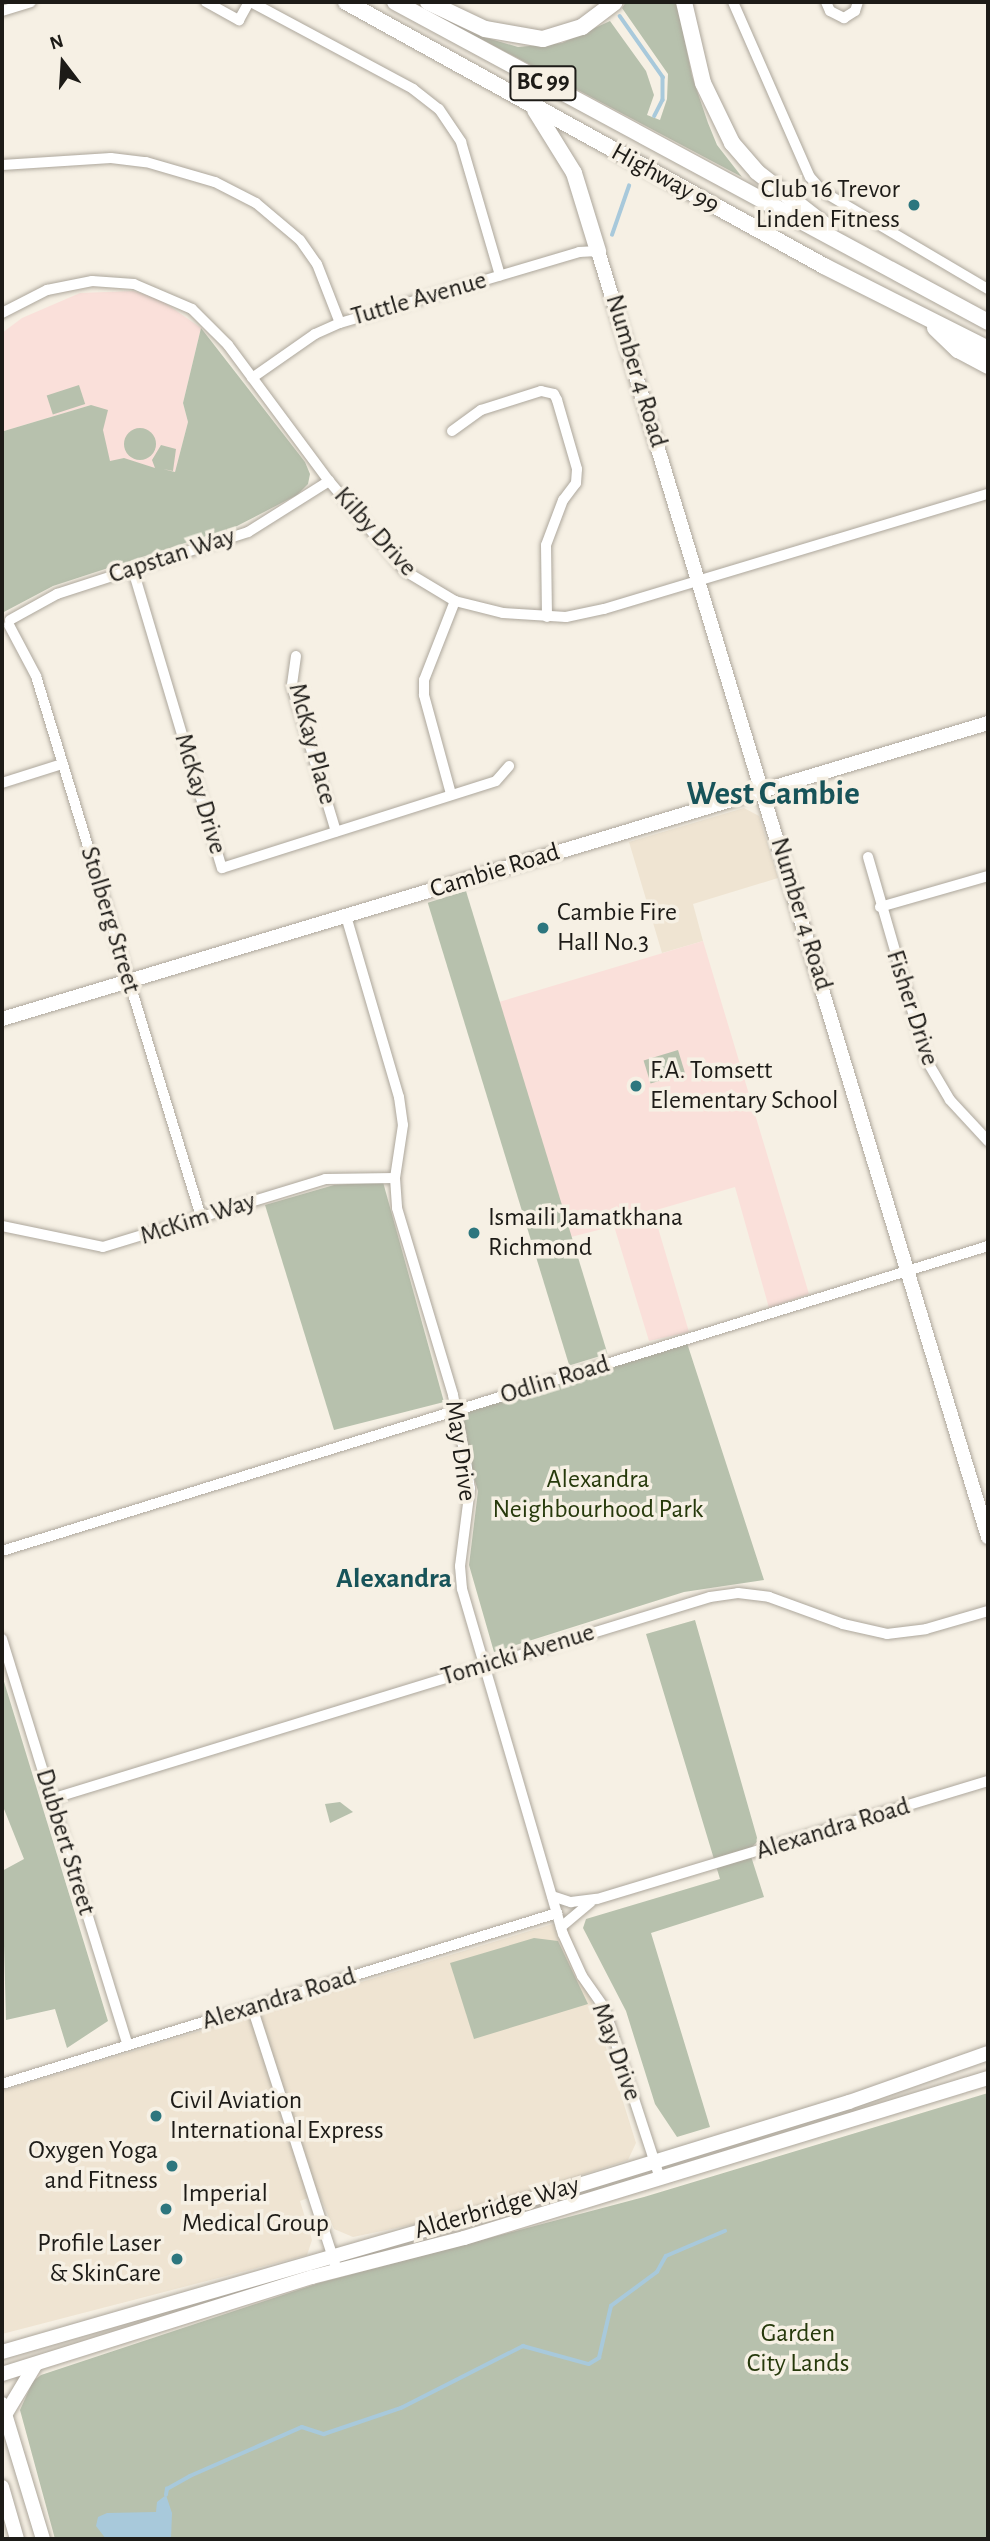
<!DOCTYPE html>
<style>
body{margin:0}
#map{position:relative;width:990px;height:2541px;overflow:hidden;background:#f6f0e4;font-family:"Alegreya Sans",sans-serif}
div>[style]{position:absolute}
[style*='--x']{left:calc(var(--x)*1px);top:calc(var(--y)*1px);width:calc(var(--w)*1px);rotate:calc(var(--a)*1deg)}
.built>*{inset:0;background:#efe4d2}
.education>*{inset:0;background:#fae0da}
.green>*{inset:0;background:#b7c1ad;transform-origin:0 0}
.round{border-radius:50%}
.water>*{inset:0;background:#a8c9db}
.stream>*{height:3.5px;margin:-1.75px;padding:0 1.75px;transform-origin:1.75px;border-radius:1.75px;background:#a8c9db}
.roads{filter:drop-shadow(0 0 2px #ada79c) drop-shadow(0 0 2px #ada79c)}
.minor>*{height:10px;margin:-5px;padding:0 5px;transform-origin:5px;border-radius:5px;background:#fff}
.major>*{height:14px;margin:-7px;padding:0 7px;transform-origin:7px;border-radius:7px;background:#fff}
.highway>*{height:16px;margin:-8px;padding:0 8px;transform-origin:8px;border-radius:8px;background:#fff}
.dots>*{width:19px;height:19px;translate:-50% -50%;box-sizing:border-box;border:4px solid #f6f0e4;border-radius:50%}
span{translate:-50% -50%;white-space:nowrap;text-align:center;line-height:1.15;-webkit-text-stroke:7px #f6f0e4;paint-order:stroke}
.shield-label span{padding:2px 5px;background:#f6f0e4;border:2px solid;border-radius:5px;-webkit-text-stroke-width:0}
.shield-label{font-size:24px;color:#1d1b17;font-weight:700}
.street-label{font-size:26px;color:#1d1b17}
.poi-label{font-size:26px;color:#1d1b17}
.right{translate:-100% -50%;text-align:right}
.left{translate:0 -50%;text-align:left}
.park-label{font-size:26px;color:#26390b}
.neighbourhood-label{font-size:28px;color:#175359;font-weight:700}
.district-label{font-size:33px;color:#175359;font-weight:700}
.frame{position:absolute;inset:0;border:4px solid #1d1b17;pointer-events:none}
.north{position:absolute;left:28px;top:28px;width:70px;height:70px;-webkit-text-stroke:5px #f6f0e4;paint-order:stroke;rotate:343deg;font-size:19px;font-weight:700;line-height:28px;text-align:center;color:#1d1b17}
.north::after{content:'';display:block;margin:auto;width:24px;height:32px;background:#1d1b17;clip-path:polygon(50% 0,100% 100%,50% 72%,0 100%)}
</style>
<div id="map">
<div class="built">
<div style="clip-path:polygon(744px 808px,759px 816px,778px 878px,693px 904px,703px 941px,662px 953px,629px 842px)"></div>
<div style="clip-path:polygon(566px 1920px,636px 2143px,628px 2160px,459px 2215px,353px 2237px,334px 2229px,319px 2194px,300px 2201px,312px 2240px,307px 2255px,2px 2334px,2px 2091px)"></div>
</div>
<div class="education">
<div style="clip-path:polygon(133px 291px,158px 298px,201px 328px,183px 403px,188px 422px,175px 472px,110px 461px,91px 405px,4px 431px,2px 333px,22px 318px,80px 293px)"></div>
<div style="clip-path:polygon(703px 941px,809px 1294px,769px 1308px,735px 1187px,653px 1211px,689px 1332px,649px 1341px,614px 1226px,571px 1237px,499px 1002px)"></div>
</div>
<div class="green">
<div style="clip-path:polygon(626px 2px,677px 2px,692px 76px,708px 123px,717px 145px,742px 177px,470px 33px,518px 47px,562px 43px,610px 21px,646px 71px,654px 95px,647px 115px,660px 120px,667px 99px,668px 74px,622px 8px)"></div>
<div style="clip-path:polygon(201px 328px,305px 462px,310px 474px,308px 484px,297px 495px,237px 526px,53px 586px,2px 613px,2px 425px,4px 431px,91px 405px,108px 410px,103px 430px,110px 461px,124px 458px,155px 468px,152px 460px,161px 445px,176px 449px,173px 471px,163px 469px,175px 472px,188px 422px,183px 403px)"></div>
<div style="left:79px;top:385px;width:20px;height:34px;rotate:72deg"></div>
<div class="round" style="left:124px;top:428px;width:32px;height:32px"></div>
<div style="left:466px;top:891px;width:484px;height:40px;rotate:73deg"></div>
<div style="left:678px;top:1050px;width:24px;height:36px;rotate:73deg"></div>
<div style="clip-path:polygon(383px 1182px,444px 1402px,334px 1430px,265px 1205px,334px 1185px)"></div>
<div style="clip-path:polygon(687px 1343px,764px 1580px,684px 1592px,494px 1652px,469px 1565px,478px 1491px,455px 1416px)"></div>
<div style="clip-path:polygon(695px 1620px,758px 1841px,749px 1850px,764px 1897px,651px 1933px,710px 2127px,677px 2137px,655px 2104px,626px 2011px,583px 1928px,586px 1919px,720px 1879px,646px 1634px)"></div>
<div style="clip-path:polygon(2px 1675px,108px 2021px,67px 2048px,55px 2009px,6px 2020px,2px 1871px,24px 1859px,2px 1804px)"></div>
<div style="clip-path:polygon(340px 1802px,353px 1812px,330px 1823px,325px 1804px)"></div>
<div style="clip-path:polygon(534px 1938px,558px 1941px,588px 2004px,474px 2039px,450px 1963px)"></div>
<div style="clip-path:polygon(988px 2093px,988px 2539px,55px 2539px,20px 2410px,33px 2381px,41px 2375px,319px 2283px,644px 2197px)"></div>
</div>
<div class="water">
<div style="clip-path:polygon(166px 2495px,172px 2513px,171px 2539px,106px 2539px,96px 2526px,98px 2517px,107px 2513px,156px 2512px,157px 2502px)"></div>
</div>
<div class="stream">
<div style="--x:620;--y:16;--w:75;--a:54.8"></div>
<div style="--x:663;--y:77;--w:23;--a:90"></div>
<div style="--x:663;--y:100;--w:18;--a:117"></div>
<div style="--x:612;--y:235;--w:52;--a:-70.9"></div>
<div style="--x:166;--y:2495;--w:6;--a:-81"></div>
<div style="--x:167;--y:2489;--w:26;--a:-29"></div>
<div style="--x:190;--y:2476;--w:122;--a:-23.6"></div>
<div style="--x:302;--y:2427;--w:23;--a:18"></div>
<div style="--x:324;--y:2434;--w:81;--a:-18.7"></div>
<div style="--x:401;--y:2408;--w:137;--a:-26.9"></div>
<div style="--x:523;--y:2346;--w:68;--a:15.3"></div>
<div style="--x:589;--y:2364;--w:12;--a:-31"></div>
<div style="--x:599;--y:2358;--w:53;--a:-77"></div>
<div style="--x:611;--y:2306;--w:57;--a:-36.5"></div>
<div style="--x:657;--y:2272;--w:18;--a:-61"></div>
<div style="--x:666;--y:2256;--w:64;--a:-23"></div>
</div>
<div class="roads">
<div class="minor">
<div style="--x:206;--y:2;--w:38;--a:29"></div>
<div style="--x:239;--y:20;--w:21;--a:-61"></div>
<div style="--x:251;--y:2;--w:184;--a:28.2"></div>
<div style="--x:413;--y:89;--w:33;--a:38"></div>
<div style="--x:439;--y:109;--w:40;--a:56"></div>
<div style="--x:461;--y:142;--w:139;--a:73.7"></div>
<div style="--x:733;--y:2;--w:191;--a:66.3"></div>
<div style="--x:810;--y:177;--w:18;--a:49"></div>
<div style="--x:822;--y:191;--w:193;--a:30.6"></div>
<div style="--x:826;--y:2;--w:10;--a:66"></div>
<div style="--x:830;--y:11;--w:16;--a:27"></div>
<div style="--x:844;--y:18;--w:13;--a:-32"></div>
<div style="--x:855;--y:11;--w:9;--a:-72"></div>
<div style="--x:2;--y:11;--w:30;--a:-17"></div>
<div style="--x:2;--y:165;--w:109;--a:-3.7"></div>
<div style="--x:111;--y:158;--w:35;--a:7"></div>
<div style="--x:146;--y:162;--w:72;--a:16.2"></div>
<div style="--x:215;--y:182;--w:46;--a:27.1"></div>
<div style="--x:256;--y:203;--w:57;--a:40.1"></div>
<div style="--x:300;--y:240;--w:29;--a:55"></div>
<div style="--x:317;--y:264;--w:63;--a:68.7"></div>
<div style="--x:2;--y:313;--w:51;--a:-27.1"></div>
<div style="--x:47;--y:290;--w:46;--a:-11.3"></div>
<div style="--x:92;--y:281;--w:42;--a:4.1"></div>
<div style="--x:134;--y:284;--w:63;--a:23.3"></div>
<div style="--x:192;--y:309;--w:51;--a:45"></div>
<div style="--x:228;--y:345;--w:169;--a:53.4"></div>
<div style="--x:329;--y:481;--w:118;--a:49.8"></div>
<div style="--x:405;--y:571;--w:58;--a:31"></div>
<div style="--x:455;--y:601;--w:49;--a:14"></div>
<div style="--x:503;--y:613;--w:63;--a:3.6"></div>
<div style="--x:566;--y:617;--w:39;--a:-12"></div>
<div style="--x:604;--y:609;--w:401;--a:-16.7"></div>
<div style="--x:252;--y:378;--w:77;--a:-34.9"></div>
<div style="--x:315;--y:334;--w:27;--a:-24"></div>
<div style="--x:340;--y:323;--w:249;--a:-16.5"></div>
<div style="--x:579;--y:252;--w:19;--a:-3"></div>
<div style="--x:452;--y:431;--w:36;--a:-36"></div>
<div style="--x:481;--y:410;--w:63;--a:-17.6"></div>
<div style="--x:541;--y:391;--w:13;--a:13"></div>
<div style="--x:554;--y:394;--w:7;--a:63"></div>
<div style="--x:557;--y:400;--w:72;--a:73.8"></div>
<div style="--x:577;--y:469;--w:14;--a:94"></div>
<div style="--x:576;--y:483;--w:21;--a:127"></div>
<div style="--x:563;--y:500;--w:48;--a:110.7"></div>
<div style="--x:546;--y:545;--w:72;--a:89.2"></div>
<div style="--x:133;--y:570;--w:311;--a:73.4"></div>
<div style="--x:222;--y:868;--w:287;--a:-17.6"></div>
<div style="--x:496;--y:781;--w:20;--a:-49"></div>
<div style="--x:10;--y:620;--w:54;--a:-29"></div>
<div style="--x:57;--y:594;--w:201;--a:-18"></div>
<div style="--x:248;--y:532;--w:96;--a:-32.2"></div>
<div style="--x:9;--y:625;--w:58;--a:62.1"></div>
<div style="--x:36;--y:676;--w:569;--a:73.03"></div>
<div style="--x:296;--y:656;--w:30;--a:98"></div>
<div style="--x:292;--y:686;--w:152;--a:73.2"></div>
<div style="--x:2;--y:783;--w:63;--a:-17.6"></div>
<div style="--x:451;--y:794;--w:103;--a:-105.3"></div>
<div style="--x:424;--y:695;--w:15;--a:-90"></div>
<div style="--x:424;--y:680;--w:85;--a:-68.6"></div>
<div style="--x:868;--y:857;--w:212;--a:73.9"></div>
<div style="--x:927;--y:1061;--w:45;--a:59.5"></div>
<div style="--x:950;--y:1100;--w:56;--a:47.2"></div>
<div style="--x:880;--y:907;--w:112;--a:-16"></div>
<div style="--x:346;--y:916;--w:189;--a:73.7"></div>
<div style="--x:399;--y:1097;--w:28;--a:82"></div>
<div style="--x:403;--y:1125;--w:54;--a:98.6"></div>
<div style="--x:395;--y:1178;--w:30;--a:86"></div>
<div style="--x:397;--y:1208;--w:195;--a:73.3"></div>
<div style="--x:453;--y:1395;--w:67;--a:78.9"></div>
<div style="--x:466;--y:1461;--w:27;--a:82"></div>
<div style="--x:470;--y:1488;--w:79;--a:97.3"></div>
<div style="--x:460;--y:1566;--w:23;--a:85"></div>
<div style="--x:462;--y:1589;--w:359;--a:73.7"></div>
<div style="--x:563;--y:1934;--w:46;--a:65.7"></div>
<div style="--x:582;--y:1976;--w:38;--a:55"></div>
<div style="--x:604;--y:2007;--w:180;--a:71.9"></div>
<div style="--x:2;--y:1226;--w:103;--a:11.7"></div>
<div style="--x:103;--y:1247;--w:232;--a:-17"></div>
<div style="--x:325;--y:1179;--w:70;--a:-0.8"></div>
<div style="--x:2;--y:1551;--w:1032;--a:-17.19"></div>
<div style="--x:2;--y:1639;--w:425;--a:72.8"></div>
<div style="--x:51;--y:1799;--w:689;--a:-17.04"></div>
<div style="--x:710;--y:1597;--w:28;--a:-8"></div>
<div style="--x:738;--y:1593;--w:31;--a:7"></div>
<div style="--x:769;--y:1597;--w:79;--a:20"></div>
<div style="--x:843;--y:1624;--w:45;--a:12.8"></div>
<div style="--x:887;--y:1634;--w:39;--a:-7"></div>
<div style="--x:926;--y:1629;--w:65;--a:-16.2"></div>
<div style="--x:552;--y:1896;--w:20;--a:18"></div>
<div style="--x:571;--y:1902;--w:26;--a:-7"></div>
<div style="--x:597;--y:1899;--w:408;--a:-16.8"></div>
<div style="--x:561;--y:1927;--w:39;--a:-40"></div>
<div style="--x:252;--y:2007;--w:276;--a:72.1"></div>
<div style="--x:2;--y:2084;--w:581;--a:-17.12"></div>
</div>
<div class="major">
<div style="--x:598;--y:251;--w:1344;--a:73.13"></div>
<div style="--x:2;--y:1019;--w:1029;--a:-16.71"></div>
<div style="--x:2;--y:2352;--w:584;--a:-16.11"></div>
<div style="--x:563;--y:2190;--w:299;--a:-17.1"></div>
<div style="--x:849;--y:2102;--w:147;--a:-19.4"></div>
<div style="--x:2;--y:2374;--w:325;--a:-17.4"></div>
<div style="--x:312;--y:2277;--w:157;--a:-14.4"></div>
<div style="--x:464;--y:2238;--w:548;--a:-16.98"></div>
<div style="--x:2;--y:2404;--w:141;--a:73.1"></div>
<div style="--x:5;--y:2415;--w:58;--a:-59"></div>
<div style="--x:2;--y:2487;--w:54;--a:73.9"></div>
</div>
<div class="highway">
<div style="--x:346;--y:2;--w:546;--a:28.91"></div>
<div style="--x:824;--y:266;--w:184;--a:26.8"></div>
<div style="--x:395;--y:2;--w:674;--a:28.35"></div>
<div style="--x:428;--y:2;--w:63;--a:25.3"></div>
<div style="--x:485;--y:29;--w:59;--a:9.8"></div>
<div style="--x:543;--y:39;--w:41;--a:-17.1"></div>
<div style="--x:582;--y:27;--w:41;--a:-37.1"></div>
<div style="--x:684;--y:2;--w:83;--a:76.8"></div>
<div style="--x:703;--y:83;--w:67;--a:64.2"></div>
<div style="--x:732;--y:143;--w:38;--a:49"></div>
<div style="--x:757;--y:172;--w:88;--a:38"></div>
<div style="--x:535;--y:110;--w:74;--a:58.2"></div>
<div style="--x:574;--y:173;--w:82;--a:72.9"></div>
<div style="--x:935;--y:328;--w:32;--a:44"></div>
<div style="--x:958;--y:350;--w:34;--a:28"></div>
</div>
</div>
<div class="dots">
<div style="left:914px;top:205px;background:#2d767e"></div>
<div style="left:543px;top:928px;background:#2d767e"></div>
<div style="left:636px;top:1086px;background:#2d767e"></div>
<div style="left:474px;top:1233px;background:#2d767e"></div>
<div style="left:156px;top:2116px;background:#2d767e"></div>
<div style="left:172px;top:2166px;background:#2d767e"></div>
<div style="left:166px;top:2209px;background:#2d767e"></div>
<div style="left:177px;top:2259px;background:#2d767e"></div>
</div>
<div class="shield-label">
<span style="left:543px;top:83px">BC 99</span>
</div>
<div class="street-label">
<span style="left:665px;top:179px;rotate:29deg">Highway 99</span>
<span style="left:419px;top:299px;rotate:-16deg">Tuttle Avenue</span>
<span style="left:636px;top:371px;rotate:73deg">Number 4 Road</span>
<span style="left:375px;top:532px;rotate:48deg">Kilby Drive</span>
<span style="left:172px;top:556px;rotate:-18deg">Capstan Way</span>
<span style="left:312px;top:744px;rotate:75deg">McKay Place</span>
<span style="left:200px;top:794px;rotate:73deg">McKay Drive</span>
<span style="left:495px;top:871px;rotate:-17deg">Cambie Road</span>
<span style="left:801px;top:914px;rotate:73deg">Number 4 Road</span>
<span style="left:110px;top:920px;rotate:73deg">Stolberg Street</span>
<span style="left:912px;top:1008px;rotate:72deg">Fisher Drive</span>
<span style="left:198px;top:1219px;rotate:-18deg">McKim Way</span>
<span style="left:555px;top:1380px;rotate:-17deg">Odlin Road</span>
<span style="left:460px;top:1451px;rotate:82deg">May Drive</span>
<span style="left:518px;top:1655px;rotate:-17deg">Tomicki Avenue</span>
<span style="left:833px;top:1829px;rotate:-17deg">Alexandra Road</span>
<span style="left:65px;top:1842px;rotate:73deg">Dubbert Street</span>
<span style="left:279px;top:1999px;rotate:-17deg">Alexandra Road</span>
<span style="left:616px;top:2052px;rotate:70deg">May Drive</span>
<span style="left:497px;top:2208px;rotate:-16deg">Alderbridge Way</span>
</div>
<div class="poi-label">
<span class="right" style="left:900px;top:205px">Club 16 Trevor<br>Linden Fitness</span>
<span class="left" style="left:557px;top:928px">Cambie Fire<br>Hall No.3</span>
<span class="left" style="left:650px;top:1086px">F.A. Tomsett<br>Elementary School</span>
<span class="left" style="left:488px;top:1233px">Ismaili Jamatkhana<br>Richmond</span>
<span class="left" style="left:170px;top:2116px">Civil Aviation<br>International Express</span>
<span class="right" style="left:158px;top:2166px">Oxygen Yoga<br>and Fitness</span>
<span class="left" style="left:182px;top:2209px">Imperial<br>Medical Group</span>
<span class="right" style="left:161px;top:2259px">Profile Laser<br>&amp; SkinCare</span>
</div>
<div class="park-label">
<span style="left:598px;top:1495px">Alexandra<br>Neighbourhood Park</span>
<span style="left:798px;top:2349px">Garden<br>City Lands</span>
</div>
<div class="neighbourhood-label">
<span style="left:394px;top:1579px">Alexandra</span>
</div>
<div class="district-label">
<span style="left:773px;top:795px">West Cambie</span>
</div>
<div class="frame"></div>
<div class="north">N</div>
</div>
